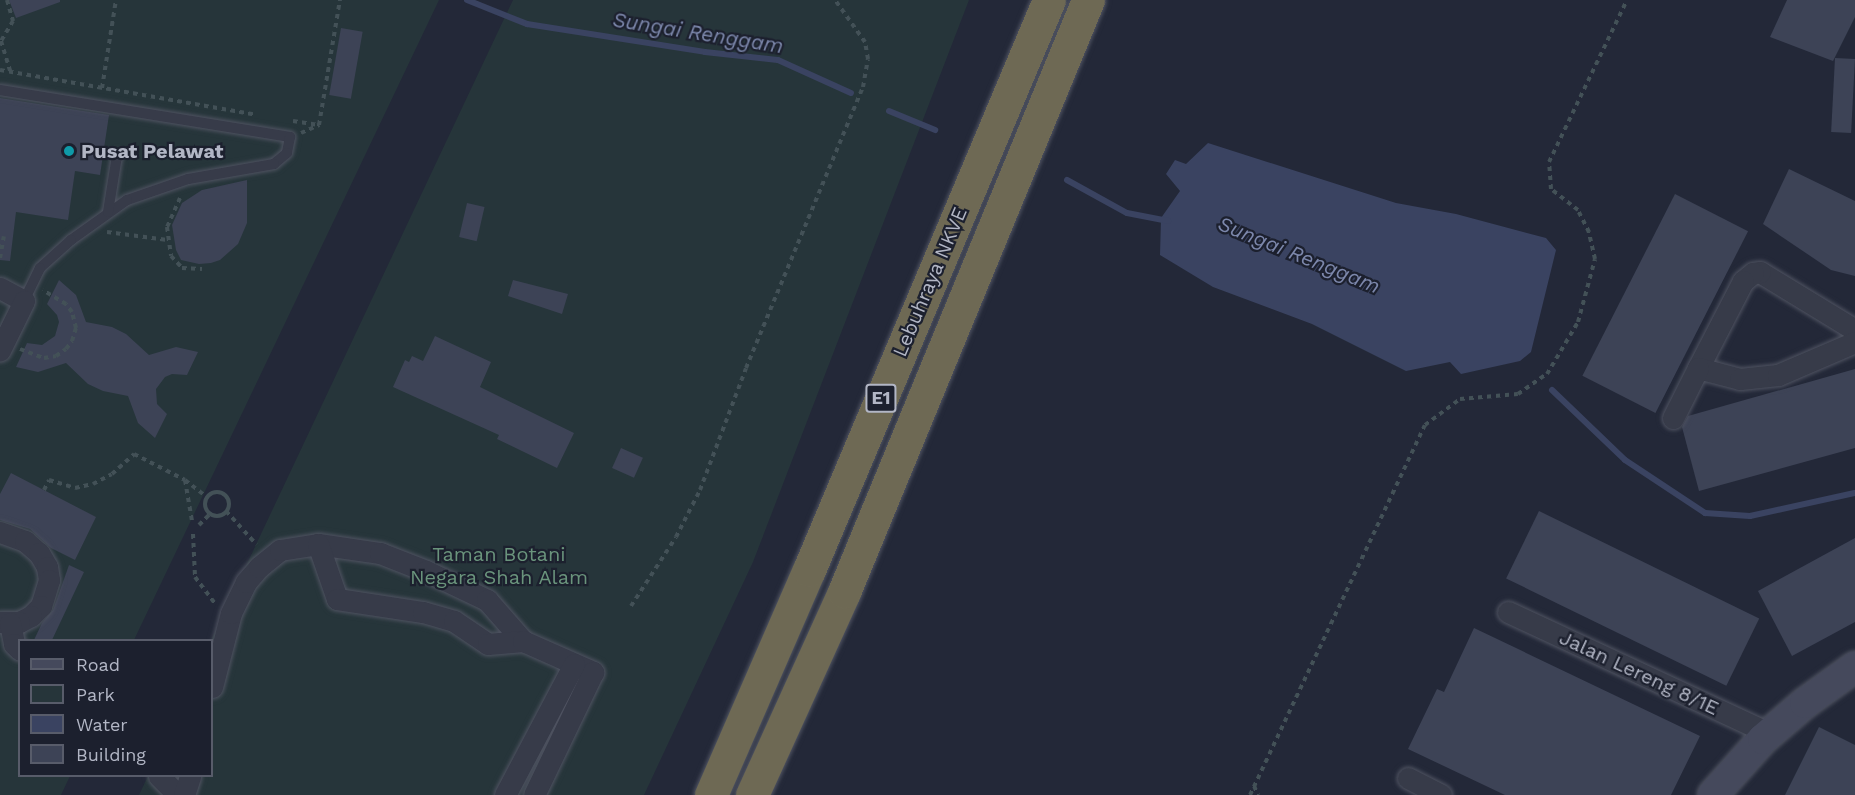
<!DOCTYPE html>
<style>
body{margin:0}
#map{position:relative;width:1855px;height:795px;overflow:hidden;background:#232838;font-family:"Work Sans",sans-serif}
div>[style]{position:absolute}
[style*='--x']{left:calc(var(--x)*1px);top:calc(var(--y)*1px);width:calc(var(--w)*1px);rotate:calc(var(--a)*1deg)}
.green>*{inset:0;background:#26353a}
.water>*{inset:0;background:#3a4361}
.stream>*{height:6px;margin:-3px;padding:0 3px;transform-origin:3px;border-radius:3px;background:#3a4361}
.building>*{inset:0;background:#3d4356;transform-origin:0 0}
.path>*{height:4px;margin-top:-2px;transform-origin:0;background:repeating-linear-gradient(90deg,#435157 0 4.5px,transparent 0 9px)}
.path>.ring{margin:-2px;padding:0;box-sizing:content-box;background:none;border:4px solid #435157;border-radius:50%}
.roads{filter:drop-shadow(0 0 2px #4f5361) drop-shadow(0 0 2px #4f5361)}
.lane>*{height:10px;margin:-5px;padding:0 5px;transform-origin:5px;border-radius:5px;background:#373b49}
.street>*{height:21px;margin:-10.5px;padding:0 10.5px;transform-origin:10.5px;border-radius:10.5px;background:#373b49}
.secondary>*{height:30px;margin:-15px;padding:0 15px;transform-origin:15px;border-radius:15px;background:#45495c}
.highway>*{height:33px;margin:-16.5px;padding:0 16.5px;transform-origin:16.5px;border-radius:16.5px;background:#6e6954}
.dots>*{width:16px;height:16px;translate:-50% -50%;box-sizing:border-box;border:3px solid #1c202e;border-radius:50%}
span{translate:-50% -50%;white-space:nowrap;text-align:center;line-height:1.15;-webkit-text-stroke:4.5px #1c202e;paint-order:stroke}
.shield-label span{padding:2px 4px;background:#1c202e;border:2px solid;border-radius:4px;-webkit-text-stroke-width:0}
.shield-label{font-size:18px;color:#b2b6c5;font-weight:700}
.poi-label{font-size:20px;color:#b2b6c5;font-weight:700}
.left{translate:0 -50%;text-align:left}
.street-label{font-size:20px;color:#b2b6c5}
.park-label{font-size:20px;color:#6a947c}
.water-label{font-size:21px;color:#7c87ab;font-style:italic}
.legend{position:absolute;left:18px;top:639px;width:195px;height:138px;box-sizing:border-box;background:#1c202e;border:2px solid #585c6a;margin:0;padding:8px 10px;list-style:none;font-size:18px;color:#b2b6c5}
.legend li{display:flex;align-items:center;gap:12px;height:30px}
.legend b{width:30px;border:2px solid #585c6a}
</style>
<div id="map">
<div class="green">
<div style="clip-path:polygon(0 0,439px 0,134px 640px,20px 640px,20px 776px,70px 776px,61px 795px,0 795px)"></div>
<div style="clip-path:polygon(513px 0,969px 0,753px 562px,644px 795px,139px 795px,148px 776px,212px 776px,211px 640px)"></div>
</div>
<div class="water">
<div style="clip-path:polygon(1208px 143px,1396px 203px,1456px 214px,1546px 238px,1556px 250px,1531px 352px,1520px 361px,1461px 374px,1450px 362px,1406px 371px,1312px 324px,1213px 287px,1160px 255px,1161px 218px,1180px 191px,1166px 174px,1175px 160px,1186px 164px)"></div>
</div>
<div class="stream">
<div style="--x:467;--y:0;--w:65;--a:21.8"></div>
<div style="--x:527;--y:24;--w:180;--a:8.9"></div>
<div style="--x:705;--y:52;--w:73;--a:6.3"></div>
<div style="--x:778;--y:60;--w:80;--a:24.3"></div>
<div style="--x:889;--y:111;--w:50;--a:22.4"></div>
<div style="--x:1067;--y:180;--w:68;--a:28.8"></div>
<div style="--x:1127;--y:213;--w:42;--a:11"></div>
<div style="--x:1552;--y:390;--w:101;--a:43.8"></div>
<div style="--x:1625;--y:460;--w:96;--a:33.5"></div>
<div style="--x:1705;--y:513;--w:45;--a:3.8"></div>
<div style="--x:1750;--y:516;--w:107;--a:-12.4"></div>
</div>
<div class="building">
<div style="clip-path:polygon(9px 0,60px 0,60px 2px,16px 18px)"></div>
<div style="clip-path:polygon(1787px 0,1855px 0,1855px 17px,1833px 61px,1770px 37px)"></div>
<div style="left:341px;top:28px;width:22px;height:68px;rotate:10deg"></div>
<div style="left:1835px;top:58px;width:20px;height:74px;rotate:3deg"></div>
<div style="clip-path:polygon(0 98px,109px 115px,100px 175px,75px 171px,68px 220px,16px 212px,10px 261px,0 260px)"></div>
<div style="clip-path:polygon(1789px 169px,1855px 201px,1855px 276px,1831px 270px,1763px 224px)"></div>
<div style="clip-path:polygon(247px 180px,247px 223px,238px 244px,220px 260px,211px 263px,199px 264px,181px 260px,176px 250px,172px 225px,182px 203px,202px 190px)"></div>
<div style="left:1675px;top:194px;width:82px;height:204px;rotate:27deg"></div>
<div style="left:467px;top:203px;width:18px;height:35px;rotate:13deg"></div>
<div style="clip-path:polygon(59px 280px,76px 295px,86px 322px,112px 327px,126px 334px,149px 355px,176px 347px,198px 352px,187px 375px,172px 374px,165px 377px,156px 389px,157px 404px,167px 414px,155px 438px,138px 423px,128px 396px,103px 391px,88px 384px,66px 363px,38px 372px,16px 367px,27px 343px,42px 345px,55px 336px,59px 322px,57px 315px,47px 304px)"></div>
<div style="clip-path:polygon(513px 280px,568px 294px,562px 314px,508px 296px)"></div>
<div style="clip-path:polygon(435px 336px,491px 362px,480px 387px,574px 433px,557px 468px,497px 439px,499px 435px,393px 387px,405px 360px,409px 362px,412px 356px,423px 361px)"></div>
<div style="clip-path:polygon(1855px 369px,1855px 448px,1699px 491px,1682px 427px,1688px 416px)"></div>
<div style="left:621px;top:448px;width:24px;height:22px;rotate:24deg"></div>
<div style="clip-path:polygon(11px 473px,96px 517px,75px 560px,51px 548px,30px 529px,0 520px,0 494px)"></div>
<div style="left:1539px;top:511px;width:245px;height:75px;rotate:26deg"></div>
<div style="clip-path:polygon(1855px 538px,1855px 622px,1792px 656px,1758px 591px)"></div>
<div style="clip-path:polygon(69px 565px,84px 572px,52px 640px,34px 640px,42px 623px,53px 610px)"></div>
<div style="clip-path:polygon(1474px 628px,1700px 736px,1671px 795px,1505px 795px,1408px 749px,1437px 689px,1444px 692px)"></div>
<div style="clip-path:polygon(1819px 727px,1855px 745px,1855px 795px,1785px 795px)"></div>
</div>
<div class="path">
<div style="--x:7;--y:0;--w:22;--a:74"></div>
<div style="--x:13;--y:21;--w:23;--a:121"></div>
<div style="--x:1;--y:41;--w:31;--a:73"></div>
<div style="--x:0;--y:70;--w:257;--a:9.9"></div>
<div style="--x:102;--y:88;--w:89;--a:-81"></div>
<div style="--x:293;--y:121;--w:26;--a:9"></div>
<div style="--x:301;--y:133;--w:20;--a:-24"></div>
<div style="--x:319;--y:125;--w:127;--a:-80.5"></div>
<div style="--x:180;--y:198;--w:32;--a:114"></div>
<div style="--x:167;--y:227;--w:29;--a:82"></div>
<div style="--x:171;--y:256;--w:16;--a:47"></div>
<div style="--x:182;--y:268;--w:20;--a:3"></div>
<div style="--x:107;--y:232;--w:61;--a:7.6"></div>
<div style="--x:0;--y:258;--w:22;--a:-80"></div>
<div style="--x:20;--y:349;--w:26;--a:21"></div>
<div style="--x:44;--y:358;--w:12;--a:-9"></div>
<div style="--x:56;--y:356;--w:12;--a:-35"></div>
<div style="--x:66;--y:349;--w:10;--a:-53"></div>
<div style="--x:72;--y:341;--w:14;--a:-73"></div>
<div style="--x:76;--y:328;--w:16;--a:-104"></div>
<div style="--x:72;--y:312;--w:10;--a:-127"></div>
<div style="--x:66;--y:304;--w:27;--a:-149"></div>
<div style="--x:185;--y:480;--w:42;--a:80.3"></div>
<div style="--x:44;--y:490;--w:11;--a:-63"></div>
<div style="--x:49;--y:480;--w:27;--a:17"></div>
<div style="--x:75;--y:488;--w:18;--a:-13"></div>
<div style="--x:93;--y:484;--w:21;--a:-28"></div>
<div style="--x:112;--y:474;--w:30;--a:-42"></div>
<div style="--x:134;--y:454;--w:57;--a:27"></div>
<div style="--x:185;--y:480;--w:28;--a:38"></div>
<div class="ring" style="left:205px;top:492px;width:20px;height:20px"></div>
<div style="--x:226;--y:511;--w:45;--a:47.7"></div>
<div style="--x:199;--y:525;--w:16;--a:-45"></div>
<div style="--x:193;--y:534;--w:43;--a:87.3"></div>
<div style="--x:195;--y:577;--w:34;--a:53"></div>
<div style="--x:631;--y:606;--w:82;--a:-56.9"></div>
<div style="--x:676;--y:537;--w:53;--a:-62.9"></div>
<div style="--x:700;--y:490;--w:130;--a:-69.3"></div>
<div style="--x:746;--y:368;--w:304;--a:-67.4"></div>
<div style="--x:863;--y:87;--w:28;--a:-80"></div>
<div style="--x:868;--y:59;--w:17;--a:-100"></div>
<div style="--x:865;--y:42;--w:52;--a:-125.5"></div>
<div style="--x:1254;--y:786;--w:10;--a:66"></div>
<div style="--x:1250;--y:795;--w:409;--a:-64.7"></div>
<div style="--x:1425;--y:425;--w:44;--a:-36.6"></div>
<div style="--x:1460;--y:399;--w:58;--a:-4.9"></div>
<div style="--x:1518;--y:394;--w:35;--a:-35"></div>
<div style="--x:1547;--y:374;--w:61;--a:-59.2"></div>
<div style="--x:1578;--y:322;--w:65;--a:-74.9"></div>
<div style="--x:1595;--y:259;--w:28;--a:-103"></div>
<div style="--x:1589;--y:232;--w:25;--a:-117"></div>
<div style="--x:1578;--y:210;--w:34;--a:-142"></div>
<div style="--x:1551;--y:189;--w:27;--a:-94"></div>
<div style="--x:1549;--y:162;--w:180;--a:-64.3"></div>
</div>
<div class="roads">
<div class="lane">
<div style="--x:0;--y:90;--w:294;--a:9.2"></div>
<div style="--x:290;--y:137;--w:16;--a:101"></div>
<div style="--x:287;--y:153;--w:17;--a:140"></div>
<div style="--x:274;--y:164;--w:87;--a:170.1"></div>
<div style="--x:188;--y:179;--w:65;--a:161"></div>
<div style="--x:127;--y:200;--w:69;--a:144.5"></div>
<div style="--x:71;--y:240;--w:42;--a:137.9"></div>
<div style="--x:40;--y:268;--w:37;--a:116"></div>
<div style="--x:108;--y:212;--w:57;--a:-80.9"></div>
</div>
<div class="street">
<div style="--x:0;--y:288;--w:27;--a:28"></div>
<div style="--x:24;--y:301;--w:55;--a:116.1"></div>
<div style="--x:1855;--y:330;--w:111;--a:-148.6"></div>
<div style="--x:1760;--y:272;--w:7;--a:172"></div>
<div style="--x:1753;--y:273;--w:13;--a:141"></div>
<div style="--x:1743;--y:281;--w:98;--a:117.3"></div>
<div style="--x:1698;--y:368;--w:43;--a:14.7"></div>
<div style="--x:1740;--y:379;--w:38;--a:-6"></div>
<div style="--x:1778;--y:375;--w:84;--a:-23.2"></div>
<div style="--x:1673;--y:418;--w:56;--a:-63.4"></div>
<div style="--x:0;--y:532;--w:27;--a:20"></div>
<div style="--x:25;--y:541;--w:18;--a:41"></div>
<div style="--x:39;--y:553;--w:16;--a:60"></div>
<div style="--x:47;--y:567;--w:13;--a:81"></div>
<div style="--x:49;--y:580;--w:27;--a:107"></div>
<div style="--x:41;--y:606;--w:14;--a:135"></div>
<div style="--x:31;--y:616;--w:13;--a:153"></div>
<div style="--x:19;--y:622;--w:19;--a:180"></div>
<div style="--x:318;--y:544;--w:63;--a:8.3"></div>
<div style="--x:380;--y:553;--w:49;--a:21.4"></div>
<div style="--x:426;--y:571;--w:68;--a:25.4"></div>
<div style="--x:487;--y:600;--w:55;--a:48.7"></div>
<div style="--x:1508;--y:612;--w:288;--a:24.9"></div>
<div style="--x:10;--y:623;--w:21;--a:79"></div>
<div style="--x:14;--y:644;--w:8;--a:45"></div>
<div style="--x:212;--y:687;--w:76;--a:-75.6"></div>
<div style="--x:231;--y:613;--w:34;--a:-64"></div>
<div style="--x:246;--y:582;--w:20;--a:-49"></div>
<div style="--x:259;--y:567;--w:27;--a:-39"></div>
<div style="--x:280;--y:550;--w:38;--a:-9"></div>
<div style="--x:318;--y:544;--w:58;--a:70.9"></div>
<div style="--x:337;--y:599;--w:87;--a:8.6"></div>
<div style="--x:423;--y:612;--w:32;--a:16"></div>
<div style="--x:454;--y:621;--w:41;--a:34.1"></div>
<div style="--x:488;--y:644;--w:35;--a:-5"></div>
<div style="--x:523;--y:641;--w:77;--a:23.9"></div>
<div style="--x:593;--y:672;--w:136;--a:115.6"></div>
<div style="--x:159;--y:776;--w:27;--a:45"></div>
<div style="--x:1408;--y:778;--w:37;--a:27"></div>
<div style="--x:184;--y:795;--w:20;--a:-72"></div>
<div style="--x:505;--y:795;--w:148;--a:-62.2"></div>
</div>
<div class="secondary">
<div style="--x:1713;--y:795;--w:75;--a:-48.2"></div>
<div style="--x:1763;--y:739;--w:55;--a:-40.6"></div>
<div style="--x:1805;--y:703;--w:62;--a:-35.8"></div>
</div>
<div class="highway">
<div style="--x:711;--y:795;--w:245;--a:-66.5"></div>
<div style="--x:809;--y:570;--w:618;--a:-67.17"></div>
<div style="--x:752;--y:795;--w:223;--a:-65.6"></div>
<div style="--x:844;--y:592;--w:640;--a:-67.6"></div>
</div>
</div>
<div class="dots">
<div style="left:69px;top:151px;background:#0f9aa8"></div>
</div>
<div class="shield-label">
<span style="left:881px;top:398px">E1</span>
</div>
<div class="poi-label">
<span class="left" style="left:81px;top:151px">Pusat Pelawat</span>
</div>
<div class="street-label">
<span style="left:930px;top:282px;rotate:-67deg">Lebuhraya NKVE</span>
<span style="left:1639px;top:673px;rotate:25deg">Jalan Lereng 8/1E</span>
</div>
<div class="park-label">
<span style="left:499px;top:566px">Taman Botani<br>Negara Shah Alam</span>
</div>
<div class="water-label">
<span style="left:698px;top:33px;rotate:9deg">Sungai Renggam</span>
<span style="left:1299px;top:255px;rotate:22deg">Sungai Renggam</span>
</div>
<ul class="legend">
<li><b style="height:8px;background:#45495c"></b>Road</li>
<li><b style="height:16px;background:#26353a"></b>Park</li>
<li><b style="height:16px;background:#3a4361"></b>Water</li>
<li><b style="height:16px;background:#3d4356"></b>Building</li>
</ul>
</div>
